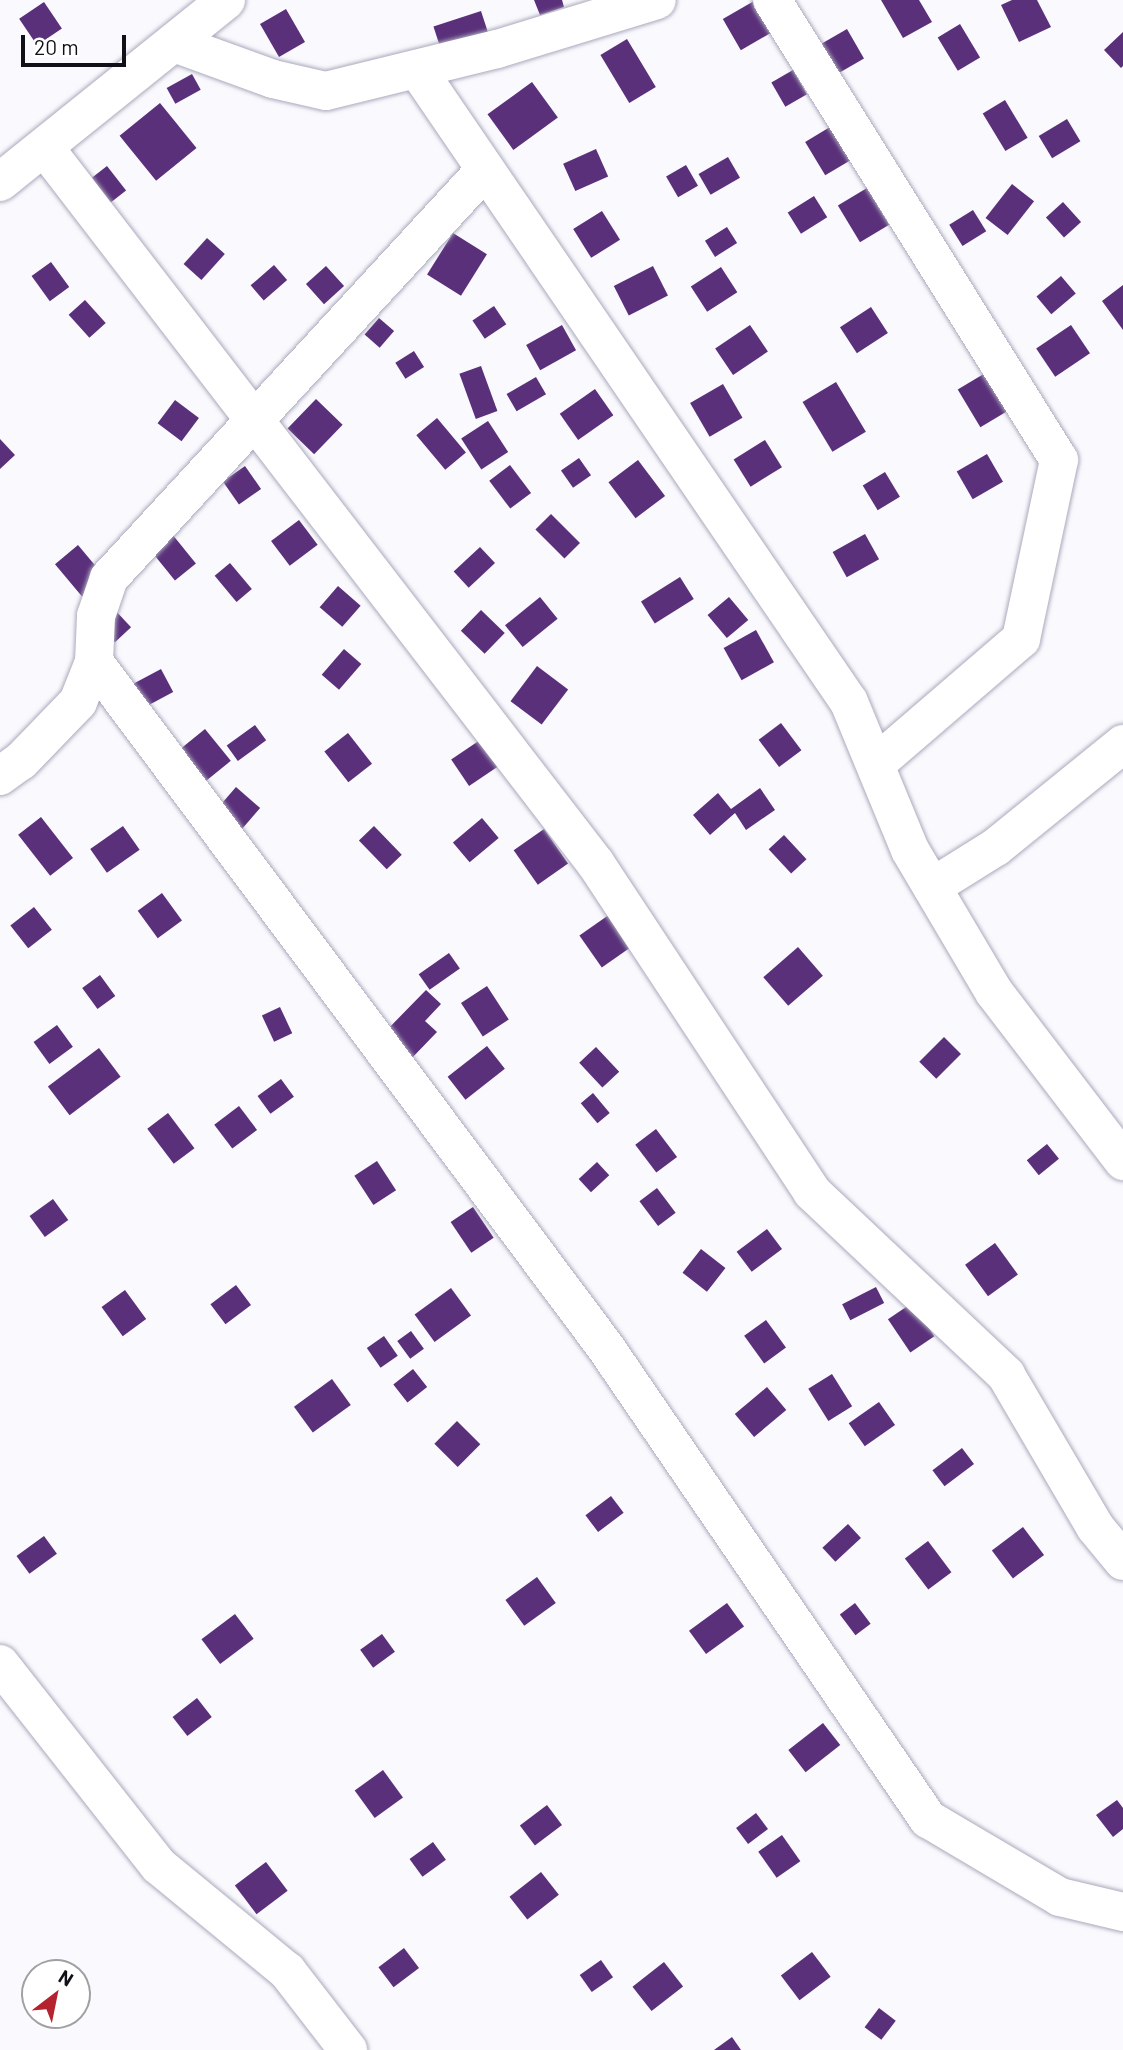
<!DOCTYPE html>
<style>
body{margin:0}
#map{position:relative;width:1123px;height:2050px;overflow:hidden;background:#fafafe;font-family:Barlow,sans-serif}
div>[style]{position:absolute}
[style*='--x']{left:calc(var(--x)*1px);top:calc(var(--y)*1px);width:calc(var(--w)*1px);rotate:calc(var(--a)*1deg)}
.building>*{inset:0;background:#5a307a;transform-origin:0 0}
.roads{filter:drop-shadow(0 0 2px #aaa9bd) drop-shadow(0 0 2px #aaa9bd)}
.minor>*{height:38px;margin:-19px;padding:0 19px;transform-origin:19px;border-radius:19px;background:#fff}
span{translate:-50% -50%;white-space:nowrap;text-align:center;line-height:1.15;-webkit-text-stroke:7px #fff;paint-order:stroke}
.north{position:absolute;left:21px;top:1959px;width:70px;height:70px;box-sizing:border-box;background:#fff;border:2px solid #a09fa3;border-radius:50%;rotate:32deg;font-size:19px;font-weight:700;line-height:28px;text-align:center;color:#111018}
.north::after{content:'';display:block;margin:auto;width:24px;height:32px;background:#b4232e;clip-path:polygon(50% 0,100% 100%,50% 72%,0 100%)}
.scale{position:absolute;left:21px;top:35px;width:105px;height:32px;box-sizing:border-box;border:4px solid #111018;border-top:0;padding-left:9px;font-size:21px;line-height:24px;white-space:nowrap;color:#111018;-webkit-text-stroke:5px #fff;paint-order:stroke}
</style>
<div id="map">
<div class="building">
<div style="clip-path:polygon(534px 0,562px 0,564px 7px,540px 15px)"></div>
<div style="clip-path:polygon(881px 0,919px 0,932px 22px,903px 38px)"></div>
<div style="clip-path:polygon(1012px 0,1037px 0,1051px 27px,1019px 42px,1001px 5px)"></div>
<div style="left:754px;top:1px;width:36px;height:36px;rotate:60deg"></div>
<div style="left:44px;top:2px;width:32px;height:30px;rotate:56deg"></div>
<div style="left:286px;top:9px;width:38px;height:30px;rotate:60deg"></div>
<div style="left:481px;top:11px;width:29px;height:50px;rotate:72deg"></div>
<div style="left:960px;top:24px;width:39px;height:26px;rotate:59deg"></div>
<div style="left:847px;top:29px;width:34px;height:31px;rotate:60deg"></div>
<div style="clip-path:polygon(1123px 32px,1123px 66px,1121px 68px,1104px 50px)"></div>
<div style="left:627px;top:39px;width:56px;height:31px;rotate:59deg"></div>
<div style="left:793px;top:70px;width:28px;height:25px;rotate:60deg"></div>
<div style="left:192px;top:74px;width:18px;height:29px;rotate:61deg"></div>
<div style="left:532px;top:82px;width:44px;height:55px;rotate:54deg"></div>
<div style="left:1005px;top:100px;width:44px;height:26px;rotate:59deg"></div>
<div style="left:160px;top:103px;width:58px;height:52px;rotate:51deg"></div>
<div style="left:1067px;top:119px;width:26px;height:33px;rotate:59deg"></div>
<div style="left:830px;top:127px;width:39px;height:29px;rotate:59deg"></div>
<div style="left:596px;top:149px;width:30px;height:36px;rotate:66deg"></div>
<div style="left:728px;top:157px;width:24px;height:34px;rotate:60deg"></div>
<div style="left:686px;top:165px;width:24px;height:23px;rotate:60deg"></div>
<div style="left:107px;top:166px;width:31px;height:31px;rotate:52deg"></div>
<div style="left:1012px;top:184px;width:28px;height:43px;rotate:38deg"></div>
<div style="left:867px;top:188px;width:43px;height:34px;rotate:59deg"></div>
<div style="left:814px;top:196px;width:25px;height:31px;rotate:58deg"></div>
<div style="left:1063px;top:202px;width:27px;height:23px;rotate:48deg"></div>
<div style="left:973px;top:210px;width:25px;height:28px;rotate:58deg"></div>
<div style="left:602px;top:211px;width:34px;height:34px;rotate:58deg"></div>
<div style="left:727px;top:227px;width:19px;height:26px;rotate:58deg"></div>
<div style="left:453px;top:233px;width:40px;height:49px;rotate:32deg"></div>
<div style="left:207px;top:238px;width:24px;height:35px;rotate:42deg"></div>
<div style="left:51px;top:262px;width:31px;height:24px;rotate:54deg"></div>
<div style="left:274px;top:265px;width:20px;height:31px;rotate:49deg"></div>
<div style="left:326px;top:266px;width:27px;height:27px;rotate:48deg"></div>
<div style="left:653px;top:266px;width:33px;height:44px;rotate:63deg"></div>
<div style="left:721px;top:267px;width:30px;height:36px;rotate:57deg"></div>
<div style="left:1061px;top:276px;width:23px;height:32px;rotate:50deg"></div>
<div style="clip-path:polygon(1123px 285px,1123px 330px,1102px 301px)"></div>
<div style="left:85px;top:300px;width:31px;height:22px;rotate:48deg"></div>
<div style="left:494px;top:306px;width:22px;height:26px;rotate:56deg"></div>
<div style="left:871px;top:307px;width:31px;height:37px;rotate:57deg"></div>
<div style="left:379px;top:318px;width:20px;height:22px;rotate:41deg"></div>
<div style="left:562px;top:325px;width:29px;height:41px;rotate:61deg"></div>
<div style="left:750px;top:325px;width:32px;height:42px;rotate:56deg"></div>
<div style="left:1071px;top:325px;width:34px;height:42px;rotate:56deg"></div>
<div style="left:414px;top:351px;width:19px;height:22px;rotate:58deg"></div>
<div style="left:481px;top:366px;width:48px;height:23px;rotate:70deg"></div>
<div style="left:992px;top:369px;width:44px;height:40px;rotate:59deg"></div>
<div style="left:536px;top:377px;width:20px;height:34px;rotate:60deg"></div>
<div style="left:836px;top:382px;width:58px;height:39px;rotate:59deg"></div>
<div style="left:723px;top:384px;width:39px;height:38px;rotate:60deg"></div>
<div style="left:595px;top:389px;width:32px;height:43px;rotate:55deg"></div>
<div style="left:316px;top:399px;width:37px;height:41px;rotate:44deg"></div>
<div style="left:175px;top:400px;width:30px;height:29px;rotate:37deg"></div>
<div style="left:437px;top:418px;width:45px;height:27px;rotate:50deg"></div>
<div style="left:488px;top:421px;width:37px;height:32px;rotate:57deg"></div>
<div style="clip-path:polygon(0 439px,15px 455px,0 469px)"></div>
<div style="left:765px;top:440px;width:32px;height:37px;rotate:58deg"></div>
<div style="left:987px;top:454px;width:32px;height:35px;rotate:60deg"></div>
<div style="left:579px;top:458px;width:21px;height:22px;rotate:55deg"></div>
<div style="left:638px;top:460px;width:45px;height:37px;rotate:53deg"></div>
<div style="left:510px;top:465px;width:35px;height:26px;rotate:53deg"></div>
<div style="left:245px;top:466px;width:28px;height:27px;rotate:55deg"></div>
<div style="left:885px;top:472px;width:29px;height:26px;rotate:59deg"></div>
<div style="left:551px;top:514px;width:41px;height:22px;rotate:45deg"></div>
<div style="left:299px;top:520px;width:31px;height:35px;rotate:53deg"></div>
<div style="left:172px;top:534px;width:38px;height:27px;rotate:51deg"></div>
<div style="left:865px;top:534px;width:29px;height:37px;rotate:61deg"></div>
<div style="left:78px;top:545px;width:42px;height:30px;rotate:50deg"></div>
<div style="left:480px;top:547px;width:22px;height:36px;rotate:47deg"></div>
<div style="left:230px;top:563px;width:34px;height:20px;rotate:50deg"></div>
<div style="left:680px;top:577px;width:26px;height:46px;rotate:58deg"></div>
<div style="left:338px;top:586px;width:30px;height:28px;rotate:41deg"></div>
<div style="left:540px;top:597px;width:28px;height:45px;rotate:51deg"></div>
<div style="left:729px;top:597px;width:30px;height:28px;rotate:50deg"></div>
<div style="left:114px;top:609px;width:25px;height:22px;rotate:47deg"></div>
<div style="left:481px;top:610px;width:33px;height:29px;rotate:44deg"></div>
<div style="left:756px;top:630px;width:37px;height:37px;rotate:61deg"></div>
<div style="left:344px;top:649px;width:23px;height:34px;rotate:41deg"></div>
<div style="left:537px;top:666px;width:39px;height:44px;rotate:37deg"></div>
<div style="left:161px;top:669px;width:26px;height:35px;rotate:62deg"></div>
<div style="left:781px;top:723px;width:34px;height:28px;rotate:53deg"></div>
<div style="left:255px;top:725px;width:19px;height:35px;rotate:54deg"></div>
<div style="left:205px;top:729px;width:41px;height:48px;rotate:51deg"></div>
<div style="left:348px;top:733px;width:39px;height:30px;rotate:52deg"></div>
<div style="left:486px;top:736px;width:32px;height:42px;rotate:56deg"></div>
<div style="left:236px;top:787px;width:32px;height:31px;rotate:41deg"></div>
<div style="clip-path:polygon(760px 788px,775px 810px,746px 830px,735px 813px,710px 835px,693px 815px,718px 793px,731px 809px)"></div>
<div style="left:41px;top:817px;width:52px;height:29px;rotate:52deg"></div>
<div style="left:482px;top:818px;width:26px;height:38px;rotate:50deg"></div>
<div style="left:123px;top:826px;width:29px;height:40px;rotate:55deg"></div>
<div style="left:374px;top:826px;width:40px;height:21px;rotate:46deg"></div>
<div style="left:544px;top:829px;width:42px;height:37px;rotate:55deg"></div>
<div style="left:784px;top:835px;width:33px;height:21px;rotate:47deg"></div>
<div style="left:162px;top:893px;width:34px;height:30px;rotate:54deg"></div>
<div style="left:34px;top:907px;width:29px;height:30px;rotate:52deg"></div>
<div style="left:613px;top:912px;width:39px;height:41px;rotate:55deg"></div>
<div style="left:798px;top:947px;width:38px;height:46px;rotate:49deg"></div>
<div style="left:449px;top:953px;width:19px;height:37px;rotate:55deg"></div>
<div style="left:100px;top:975px;width:26px;height:22px;rotate:54deg"></div>
<div style="left:487px;top:986px;width:40px;height:31px;rotate:57deg"></div>
<div style="clip-path:polygon(426px 990px,441px 1004px,425px 1021px,437px 1032px,409px 1061px,382px 1035px)"></div>
<div style="left:280px;top:1007px;width:29px;height:20px;rotate:65deg"></div>
<div style="left:57px;top:1025px;width:27px;height:29px;rotate:54deg"></div>
<div style="left:944px;top:1037px;width:24px;height:35px;rotate:45deg"></div>
<div style="left:487px;top:1046px;width:29px;height:50px;rotate:52deg"></div>
<div style="left:596px;top:1047px;width:34px;height:23px;rotate:47deg"></div>
<div style="left:99px;top:1048px;width:36px;height:64px;rotate:53deg"></div>
<div style="left:281px;top:1079px;width:22px;height:29px;rotate:54deg"></div>
<div style="left:593px;top:1093px;width:26px;height:16px;rotate:50deg"></div>
<div style="left:239px;top:1106px;width:30px;height:31px;rotate:53deg"></div>
<div style="left:168px;top:1113px;width:44px;height:26px;rotate:53deg"></div>
<div style="left:656px;top:1129px;width:35px;height:26px;rotate:53deg"></div>
<div style="left:1047px;top:1144px;width:19px;height:26px;rotate:51deg"></div>
<div style="left:377px;top:1161px;width:35px;height:27px;rotate:57deg"></div>
<div style="left:597px;top:1162px;width:18px;height:25px;rotate:47deg"></div>
<div style="left:657px;top:1188px;width:31px;height:22px;rotate:53deg"></div>
<div style="left:53px;top:1199px;width:26px;height:29px;rotate:54deg"></div>
<div style="left:473px;top:1207px;width:37px;height:27px;rotate:56deg"></div>
<div style="left:767px;top:1229px;width:25px;height:38px;rotate:53deg"></div>
<div style="left:995px;top:1243px;width:39px;height:37px;rotate:54deg"></div>
<div style="left:701px;top:1249px;width:31px;height:30px;rotate:38deg"></div>
<div style="left:236px;top:1285px;width:25px;height:32px;rotate:53deg"></div>
<div style="left:876px;top:1287px;width:18px;height:38px;rotate:63deg"></div>
<div style="left:451px;top:1288px;width:34px;height:45px;rotate:54deg"></div>
<div style="left:125px;top:1290px;width:36px;height:29px;rotate:54deg"></div>
<div style="left:912px;top:1303px;width:40px;height:29px;rotate:56deg"></div>
<div style="left:766px;top:1320px;width:34px;height:27px;rotate:54deg"></div>
<div style="left:411px;top:1331px;width:22px;height:17px;rotate:54deg"></div>
<div style="left:384px;top:1336px;width:24px;height:21px;rotate:55deg"></div>
<div style="left:413px;top:1369px;width:23px;height:25px;rotate:52deg"></div>
<div style="left:832px;top:1374px;width:38px;height:28px;rotate:58deg"></div>
<div style="left:332px;top:1379px;width:32px;height:47px;rotate:54deg"></div>
<div style="left:767px;top:1387px;width:30px;height:42px;rotate:50deg"></div>
<div style="left:879px;top:1402px;width:28px;height:37px;rotate:55deg"></div>
<div style="left:457px;top:1421px;width:33px;height:32px;rotate:45deg"></div>
<div style="left:962px;top:1448px;width:20px;height:37px;rotate:53deg"></div>
<div style="left:611px;top:1496px;width:21px;height:32px;rotate:53deg"></div>
<div style="left:848px;top:1524px;width:19px;height:35px;rotate:47deg"></div>
<div style="left:1023px;top:1527px;width:35px;height:39px;rotate:53deg"></div>
<div style="left:44px;top:1536px;width:22px;height:34px;rotate:54deg"></div>
<div style="left:928px;top:1541px;width:39px;height:29px;rotate:53deg"></div>
<div style="left:537px;top:1577px;width:32px;height:39px;rotate:54deg"></div>
<div style="left:727px;top:1603px;width:29px;height:47px;rotate:54deg"></div>
<div style="left:855px;top:1603px;width:26px;height:19px;rotate:53deg"></div>
<div style="left:235px;top:1614px;width:31px;height:42px;rotate:53deg"></div>
<div style="left:382px;top:1634px;width:22px;height:27px;rotate:54deg"></div>
<div style="left:197px;top:1698px;width:24px;height:31px;rotate:52deg"></div>
<div style="left:823px;top:1723px;width:28px;height:44px;rotate:52deg"></div>
<div style="left:383px;top:1770px;width:34px;height:35px;rotate:54deg"></div>
<div style="clip-path:polygon(1117px 1800px,1123px 1808px,1123px 1829px,1113px 1837px,1096px 1815px)"></div>
<div style="left:547px;top:1805px;width:25px;height:34px;rotate:53deg"></div>
<div style="left:756px;top:1813px;width:20px;height:25px;rotate:53deg"></div>
<div style="left:782px;top:1835px;width:32px;height:29px;rotate:55deg"></div>
<div style="left:433px;top:1842px;width:22px;height:29px;rotate:54deg"></div>
<div style="left:266px;top:1862px;width:36px;height:39px;rotate:53deg"></div>
<div style="left:541px;top:1872px;width:29px;height:40px;rotate:52deg"></div>
<div style="left:404px;top:1948px;width:25px;height:32px;rotate:53deg"></div>
<div style="left:812px;top:1952px;width:31px;height:39px;rotate:53deg"></div>
<div style="left:601px;top:1960px;width:21px;height:26px;rotate:55deg"></div>
<div style="left:664px;top:1962px;width:31px;height:40px;rotate:52deg"></div>
<div style="left:879px;top:2008px;width:21px;height:24px;rotate:37deg"></div>
<div style="clip-path:polygon(732px 2037px,741px 2050px,714px 2050px)"></div>
</div>
<div class="roads">
<div class="minor">
<div style="--x:772;--y:0;--w:542;--a:58.04"></div>
<div style="--x:1059;--y:460;--w:183;--a:102"></div>
<div style="--x:1021;--y:639;--w:190;--a:139.3"></div>
<div style="--x:174;--y:43;--w:105;--a:20"></div>
<div style="--x:273;--y:79;--w:54;--a:12.8"></div>
<div style="--x:326;--y:91;--w:176;--a:-13.8"></div>
<div style="--x:497;--y:49;--w:167;--a:-17"></div>
<div style="--x:417;--y:69;--w:766;--a:55.69"></div>
<div style="--x:849;--y:702;--w:160;--a:67.6"></div>
<div style="--x:910;--y:850;--w:165;--a:59.4"></div>
<div style="--x:994;--y:992;--w:213;--a:52.6"></div>
<div style="--x:45;--y:148;--w:903;--a:52.42"></div>
<div style="--x:596;--y:864;--w:393;--a:56.6"></div>
<div style="--x:812;--y:1192;--w:267;--a:43.3"></div>
<div style="--x:1006;--y:1375;--w:176;--a:59.6"></div>
<div style="--x:1095;--y:1527;--w:44;--a:50.5"></div>
<div style="--x:0;--y:182;--w:290;--a:-38.8"></div>
<div style="--x:94;--y:662;--w:856;--a:53.26"></div>
<div style="--x:606;--y:1348;--w:571;--a:55.64"></div>
<div style="--x:928;--y:1819;--w:153;--a:30.6"></div>
<div style="--x:1060;--y:1897;--w:65;--a:13.4"></div>
<div style="--x:0;--y:776;--w:26;--a:-36"></div>
<div style="--x:21;--y:761;--w:82;--a:-46"></div>
<div style="--x:78;--y:702;--w:43;--a:-68.2"></div>
<div style="--x:94;--y:662;--w:46;--a:-87.5"></div>
<div style="--x:96;--y:616;--w:40;--a:-71.1"></div>
<div style="--x:109;--y:578;--w:555;--a:-47.34"></div>
<div style="--x:932;--y:887;--w:75;--a:-32"></div>
<div style="--x:996;--y:847;--w:164;--a:-39"></div>
<div style="--x:0;--y:1664;--w:257;--a:51.8"></div>
<div style="--x:159;--y:1866;--w:166;--a:39.4"></div>
<div style="--x:287;--y:1971;--w:100;--a:52.3"></div>
</div>
</div>
<div class="north">N</div>
<div class="scale">20 m</div>
</div>
